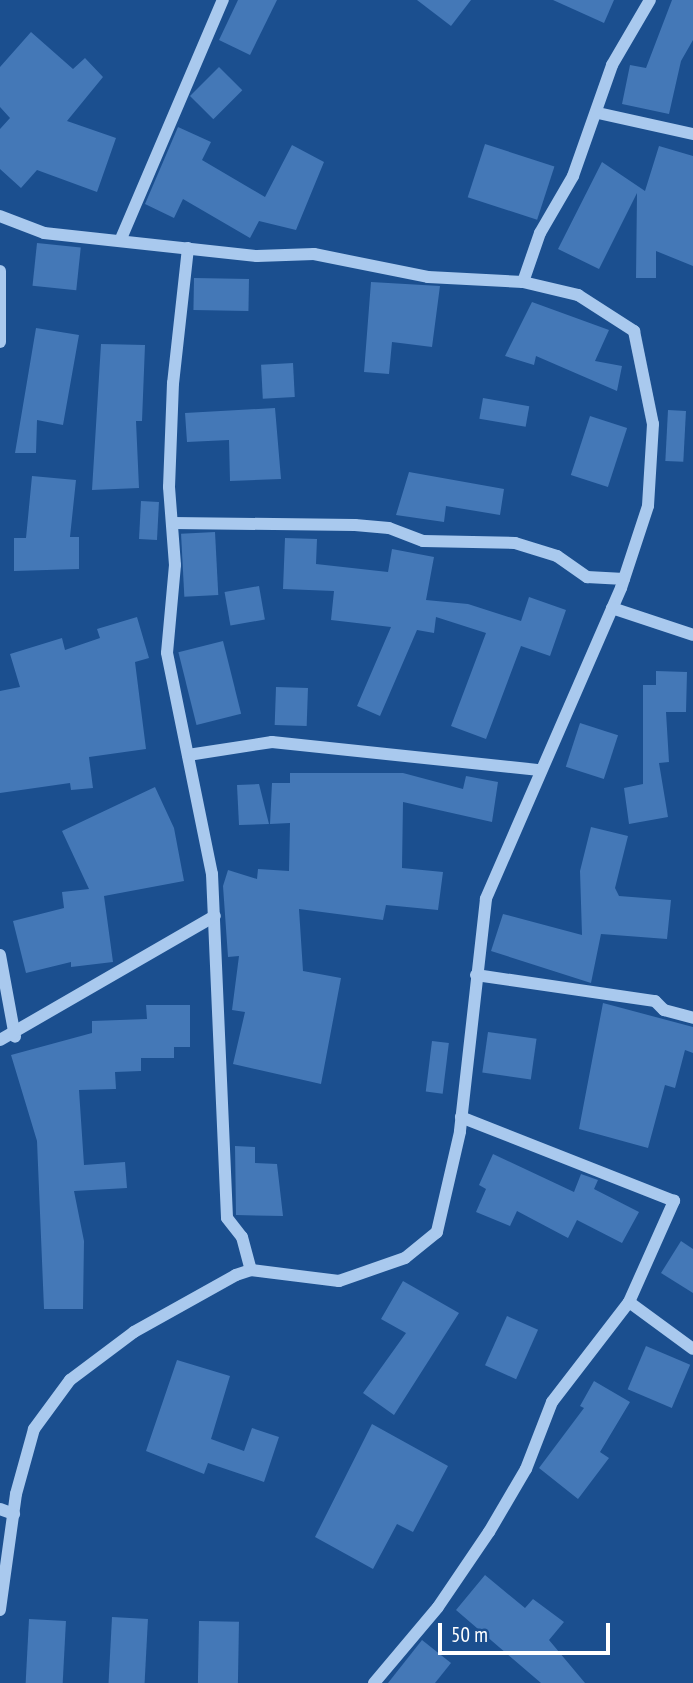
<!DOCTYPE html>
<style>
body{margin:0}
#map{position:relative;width:693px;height:1683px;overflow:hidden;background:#1b4f8f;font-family:"PT Sans Narrow",sans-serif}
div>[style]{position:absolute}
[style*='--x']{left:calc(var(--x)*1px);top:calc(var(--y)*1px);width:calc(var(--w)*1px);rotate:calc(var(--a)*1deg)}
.building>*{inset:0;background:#4478b7;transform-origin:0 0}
.minor>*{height:12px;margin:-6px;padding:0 6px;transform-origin:6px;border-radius:6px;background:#a9c9ee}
span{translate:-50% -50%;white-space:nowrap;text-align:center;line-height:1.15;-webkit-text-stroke:5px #1b4f8f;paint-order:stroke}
.scale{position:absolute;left:438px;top:1623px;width:172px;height:32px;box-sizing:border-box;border:4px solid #fff;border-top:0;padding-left:9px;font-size:21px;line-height:24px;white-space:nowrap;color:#fff;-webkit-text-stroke:5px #1b4f8f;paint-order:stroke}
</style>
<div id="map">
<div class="building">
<div style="clip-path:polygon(238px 0,277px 0,250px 55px,219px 40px)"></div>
<div style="clip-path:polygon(417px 0,471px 0,451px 26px)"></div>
<div style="clip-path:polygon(553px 0,614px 0,604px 23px)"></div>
<div style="clip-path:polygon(672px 0,693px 0,693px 40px,681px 61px,669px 114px,622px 104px,630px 65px,646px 68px)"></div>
<div style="clip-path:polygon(31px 32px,73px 69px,85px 58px,103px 77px,67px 121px,116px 138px,97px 192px,37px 170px,21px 188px,0 169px,0 129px,10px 118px,0 107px,0 67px)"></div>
<div style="left:219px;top:67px;width:33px;height:41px;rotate:45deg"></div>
<div style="clip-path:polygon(178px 127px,211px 142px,202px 160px,265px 197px,292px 145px,324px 162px,296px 230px,259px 221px,250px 238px,183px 199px,174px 218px,145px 204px)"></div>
<div style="left:485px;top:144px;width:73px;height:56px;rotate:18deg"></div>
<div style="clip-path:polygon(659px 146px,693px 156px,693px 266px,656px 251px,656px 278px,636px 278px,637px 193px,599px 269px,558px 249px,602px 162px,645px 191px)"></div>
<div style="left:37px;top:243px;width:44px;height:43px;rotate:6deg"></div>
<div style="left:194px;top:278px;width:55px;height:32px;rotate:1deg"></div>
<div style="clip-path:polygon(371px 282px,440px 286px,432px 347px,392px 342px,389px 374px,364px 372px)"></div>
<div style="clip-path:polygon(532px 302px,609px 330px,595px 361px,622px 366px,617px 391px,536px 356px,534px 365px,505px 356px)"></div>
<div style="clip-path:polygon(36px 328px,79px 335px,63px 425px,37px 420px,36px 453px,15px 453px)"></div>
<div style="clip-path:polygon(101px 344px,145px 345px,142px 421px,136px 421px,139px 488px,92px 490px)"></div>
<div style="left:293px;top:363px;width:34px;height:32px;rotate:87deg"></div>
<div style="left:483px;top:398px;width:47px;height:21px;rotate:10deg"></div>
<div style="clip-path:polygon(275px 408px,281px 479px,230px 481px,229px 440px,187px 442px,185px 413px)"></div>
<div style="left:668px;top:410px;width:18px;height:51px;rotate:3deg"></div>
<div style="left:590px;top:416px;width:39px;height:62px;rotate:18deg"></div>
<div style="clip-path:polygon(409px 472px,504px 489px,500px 515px,446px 506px,444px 522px,396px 515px)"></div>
<div style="clip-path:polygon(32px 476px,76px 480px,70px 537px,79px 537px,79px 569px,14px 571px,14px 538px,26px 538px)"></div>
<div style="left:141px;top:501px;width:18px;height:38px;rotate:3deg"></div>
<div style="left:215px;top:532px;width:63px;height:34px;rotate:87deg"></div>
<div style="clip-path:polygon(285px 538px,317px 539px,316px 564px,388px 572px,392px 549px,434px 557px,426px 600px,468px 604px,521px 621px,529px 597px,566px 610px,550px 656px,521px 646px,486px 739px,451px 726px,486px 633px,436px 617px,434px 633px,417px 630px,380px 716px,357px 706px,391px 627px,331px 620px,334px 591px,283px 589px)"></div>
<div style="left:259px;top:586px;width:34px;height:35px;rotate:80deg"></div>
<div style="clip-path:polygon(137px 617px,149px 658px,135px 662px,146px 749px,89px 757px,93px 788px,71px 790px,70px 783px,0 793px,0 691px,20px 687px,10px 654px,62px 638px,65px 650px,100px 638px,97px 629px)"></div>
<div style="left:223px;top:641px;width:75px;height:46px;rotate:76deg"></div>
<div style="clip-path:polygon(656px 671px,687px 672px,686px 712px,666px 712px,669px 762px,659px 763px,668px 817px,629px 824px,624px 788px,643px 784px,643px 685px,656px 685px)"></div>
<div style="left:276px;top:687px;width:32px;height:38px;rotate:2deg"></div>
<div style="left:580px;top:723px;width:40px;height:46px;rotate:18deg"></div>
<div style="clip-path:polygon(290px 773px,403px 773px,463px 789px,466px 776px,498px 782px,492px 822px,403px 802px,402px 868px,443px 872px,438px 910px,386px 905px,383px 920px,299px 909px,303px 971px,341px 978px,321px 1084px,233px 1064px,245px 1012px,232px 1010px,239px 956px,228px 957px,223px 886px,228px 870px,257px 879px,258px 869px,289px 871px,290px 823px,270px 824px,272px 783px,290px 783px)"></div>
<div style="clip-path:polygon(259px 784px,269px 824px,239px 825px,237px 785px)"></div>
<div style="clip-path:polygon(155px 787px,174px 828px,184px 881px,104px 896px,113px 962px,71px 967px,71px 962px,26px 973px,13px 921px,64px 908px,62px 892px,89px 889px,62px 831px)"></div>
<div style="clip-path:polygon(591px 827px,628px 836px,615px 888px,619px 896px,671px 900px,667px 939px,601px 934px,591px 983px,491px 951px,503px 914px,582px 935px,580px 871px)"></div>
<div style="clip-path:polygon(603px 1003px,693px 1027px,693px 1053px,685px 1050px,675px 1088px,665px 1085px,648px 1148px,579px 1129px)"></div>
<div style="clip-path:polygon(146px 1005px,190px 1005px,190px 1047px,174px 1047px,174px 1058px,141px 1058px,141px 1071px,115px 1072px,116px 1089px,79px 1090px,84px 1165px,125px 1162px,127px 1188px,74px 1191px,84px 1241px,83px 1309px,44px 1309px,37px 1141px,11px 1055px,92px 1033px,92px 1021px,147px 1019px)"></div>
<div style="left:488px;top:1032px;width:49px;height:41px;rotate:8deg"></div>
<div style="left:432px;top:1041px;width:17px;height:51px;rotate:7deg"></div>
<div style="clip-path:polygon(235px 1146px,255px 1147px,255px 1163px,277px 1164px,283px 1216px,236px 1215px)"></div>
<div style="clip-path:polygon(493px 1154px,574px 1192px,581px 1174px,598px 1180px,594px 1189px,639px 1212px,622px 1243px,577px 1220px,568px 1238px,517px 1211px,510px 1226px,476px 1212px,486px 1189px,479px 1185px)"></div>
<div style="clip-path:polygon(681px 1241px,693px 1249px,693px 1293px,661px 1273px)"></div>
<div style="clip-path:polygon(403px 1281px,459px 1313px,394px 1415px,363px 1393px,406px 1333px,381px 1319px)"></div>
<div style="left:507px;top:1316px;width:34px;height:54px;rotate:24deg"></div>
<div style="left:646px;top:1346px;width:48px;height:47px;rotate:23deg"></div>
<div style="clip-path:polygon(177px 1360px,230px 1376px,211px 1439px,244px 1451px,252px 1428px,279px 1437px,264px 1482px,208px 1463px,204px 1474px,146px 1451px)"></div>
<div style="clip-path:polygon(594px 1381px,630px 1402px,600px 1452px,609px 1458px,578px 1499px,539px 1468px,584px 1408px,580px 1406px)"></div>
<div style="clip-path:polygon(372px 1424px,448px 1466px,413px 1532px,397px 1524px,373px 1569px,315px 1537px)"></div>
<div style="clip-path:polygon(485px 1575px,525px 1608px,533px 1599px,564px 1622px,549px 1640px,585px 1683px,541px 1683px,456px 1610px)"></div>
<div style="left:112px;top:1617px;width:36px;height:66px;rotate:3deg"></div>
<div style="left:29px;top:1619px;width:37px;height:64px;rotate:3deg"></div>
<div style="left:199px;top:1621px;width:40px;height:62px;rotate:1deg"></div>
<div style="clip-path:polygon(422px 1640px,451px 1663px,435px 1683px,388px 1683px)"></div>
</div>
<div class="minor">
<div style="--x:598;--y:113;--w:97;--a:12.5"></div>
<div style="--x:0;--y:216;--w:47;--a:21.1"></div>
<div style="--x:44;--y:233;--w:214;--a:6.2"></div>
<div style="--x:257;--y:256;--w:57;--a:-2"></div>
<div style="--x:314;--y:254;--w:116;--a:11.4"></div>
<div style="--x:428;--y:277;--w:95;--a:3"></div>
<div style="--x:523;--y:282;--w:57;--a:13.3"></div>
<div style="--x:578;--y:295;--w:67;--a:32.7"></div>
<div style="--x:634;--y:331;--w:95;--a:78.5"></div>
<div style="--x:653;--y:424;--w:82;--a:93.5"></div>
<div style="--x:648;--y:506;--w:86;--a:108.2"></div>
<div style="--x:621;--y:588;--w:339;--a:113.5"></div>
<div style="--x:486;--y:899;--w:234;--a:96.4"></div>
<div style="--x:460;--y:1132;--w:103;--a:103"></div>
<div style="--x:437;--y:1232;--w:41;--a:140.9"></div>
<div style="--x:405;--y:1258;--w:70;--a:160.8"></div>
<div style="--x:339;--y:1281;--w:89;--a:-172.9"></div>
<div style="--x:251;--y:1270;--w:16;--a:162"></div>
<div style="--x:236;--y:1275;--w:117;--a:150.8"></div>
<div style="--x:134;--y:1332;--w:80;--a:143.1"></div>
<div style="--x:70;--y:1380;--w:61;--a:126.3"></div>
<div style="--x:34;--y:1429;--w:67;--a:105.5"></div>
<div style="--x:16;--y:1494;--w:117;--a:97.9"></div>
<div style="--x:120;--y:241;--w:262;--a:-66.9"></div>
<div style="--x:188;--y:248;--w:136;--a:96.3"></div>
<div style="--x:173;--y:383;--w:104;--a:92.2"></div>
<div style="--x:169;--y:487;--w:78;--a:85.6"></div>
<div style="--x:175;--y:565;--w:88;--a:95.2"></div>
<div style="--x:167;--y:653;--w:226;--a:78.5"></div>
<div style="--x:212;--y:874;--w:344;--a:87.5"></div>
<div style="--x:227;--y:1218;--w:24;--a:52"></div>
<div style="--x:242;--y:1237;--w:34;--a:75"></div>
<div style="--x:0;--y:271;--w:71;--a:90"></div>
<div style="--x:523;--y:282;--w:52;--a:-70.9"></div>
<div style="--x:540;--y:233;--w:66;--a:-59.9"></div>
<div style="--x:573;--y:176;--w:118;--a:-70.6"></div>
<div style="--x:612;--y:65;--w:75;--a:-59.7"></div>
<div style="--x:172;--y:523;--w:183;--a:0.6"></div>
<div style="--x:355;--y:525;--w:34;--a:5"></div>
<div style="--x:389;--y:528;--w:36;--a:21"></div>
<div style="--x:423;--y:541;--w:92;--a:1.2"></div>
<div style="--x:515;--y:543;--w:44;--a:17.2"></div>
<div style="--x:557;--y:556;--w:37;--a:35"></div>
<div style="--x:587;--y:577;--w:37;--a:3"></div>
<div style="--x:612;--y:608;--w:85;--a:18.4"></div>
<div style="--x:188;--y:755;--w:85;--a:-8.8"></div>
<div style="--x:272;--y:742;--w:269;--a:6"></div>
<div style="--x:0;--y:955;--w:83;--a:79.6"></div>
<div style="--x:476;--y:975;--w:181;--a:8.3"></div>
<div style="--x:655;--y:1001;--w:13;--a:45"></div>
<div style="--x:664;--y:1010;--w:30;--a:15"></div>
<div style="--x:0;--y:1040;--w:248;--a:-30"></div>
<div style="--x:629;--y:1302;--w:79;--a:36.3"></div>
<div style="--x:0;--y:1509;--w:15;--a:20"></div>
<div style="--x:374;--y:1683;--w:99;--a:-49.9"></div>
<div style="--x:438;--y:1607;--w:91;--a:-55.8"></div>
<div style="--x:489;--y:1532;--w:73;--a:-59.6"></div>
<div style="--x:526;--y:1469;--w:72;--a:-68.8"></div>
<div style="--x:552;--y:1402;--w:126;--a:-52.4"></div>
<div style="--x:629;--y:1302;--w:111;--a:-66"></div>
<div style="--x:674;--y:1201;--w:229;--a:-158.5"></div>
</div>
<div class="scale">50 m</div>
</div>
